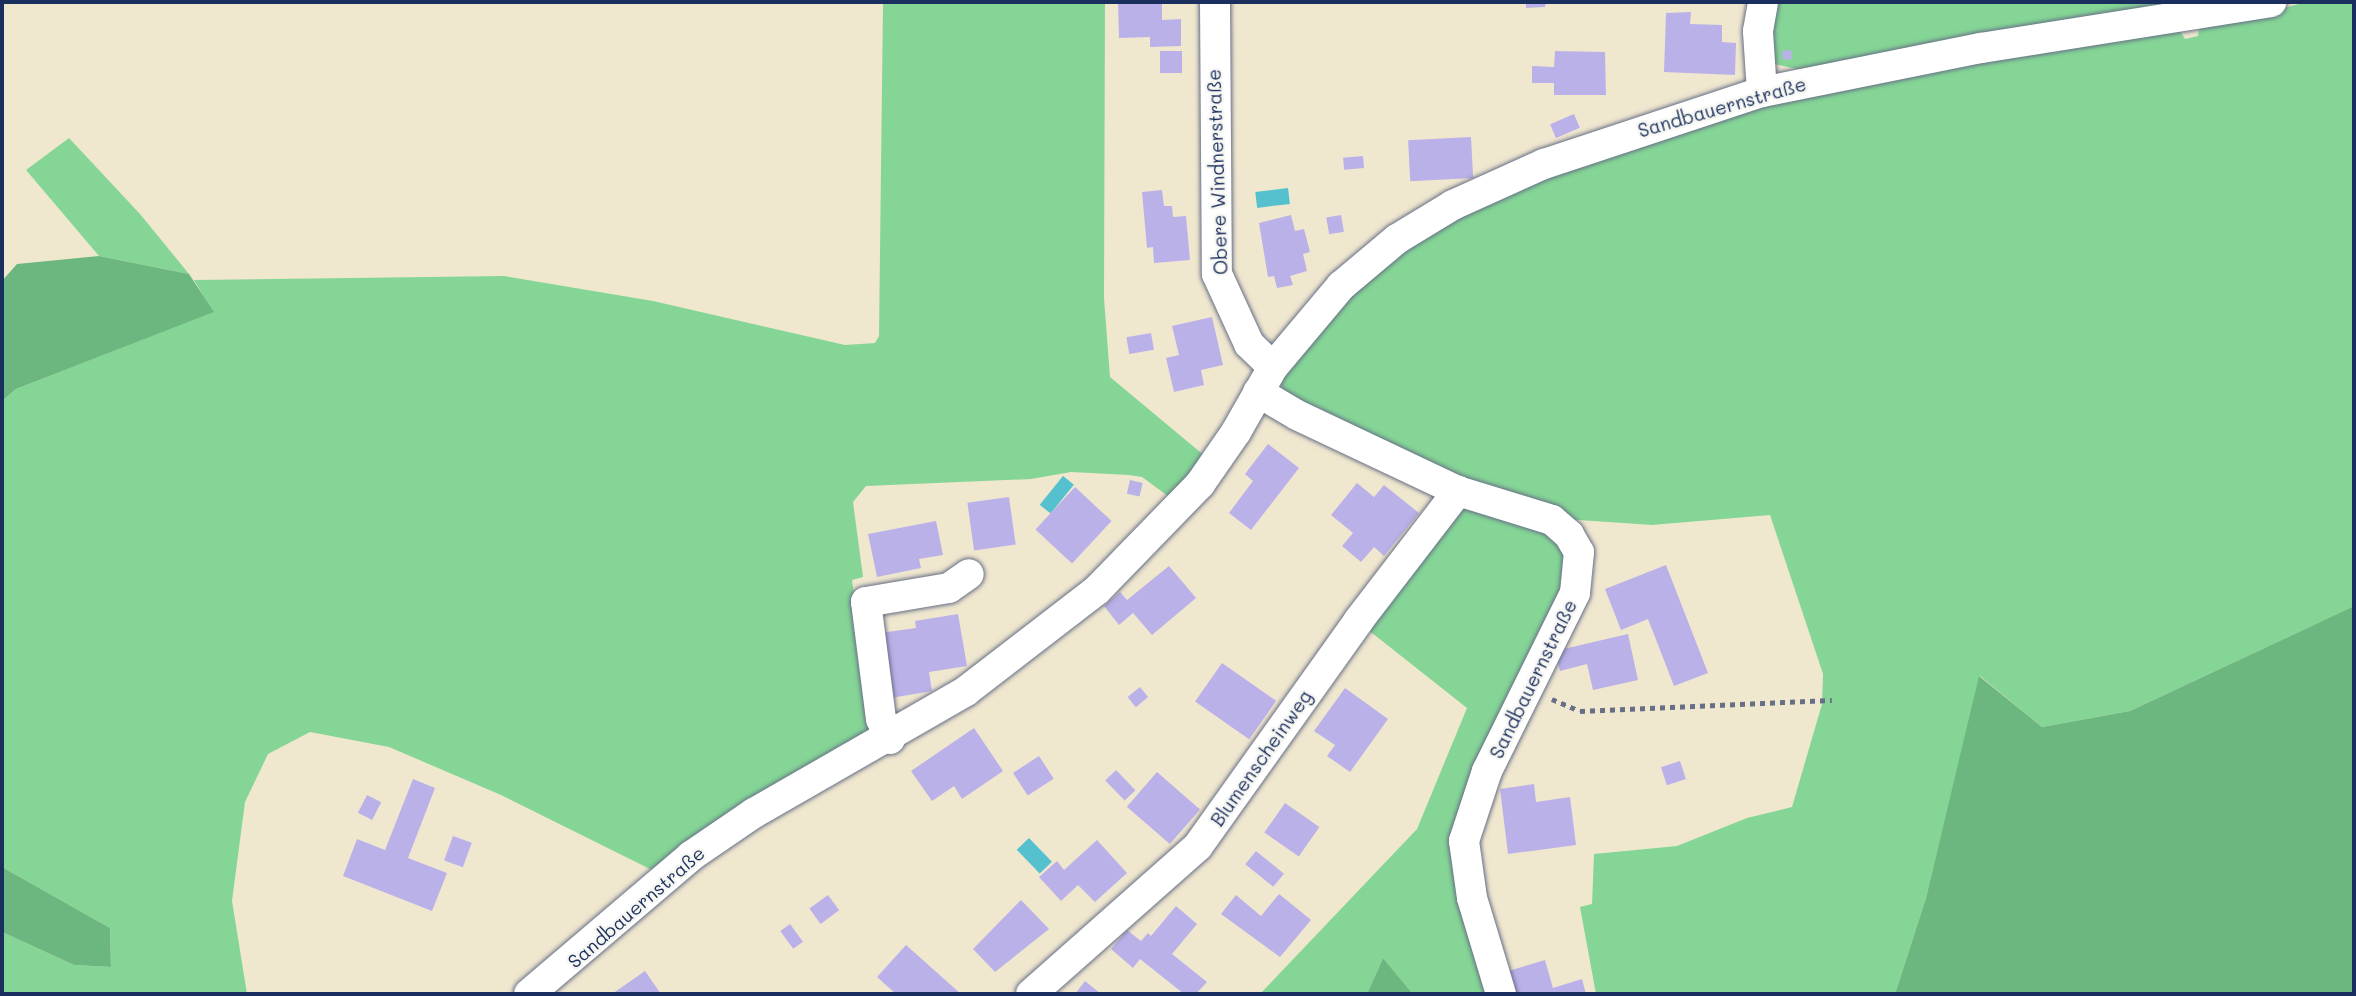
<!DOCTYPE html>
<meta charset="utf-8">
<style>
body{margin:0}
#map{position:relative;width:2356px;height:996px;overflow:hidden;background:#f0e7cf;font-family:Mali,sans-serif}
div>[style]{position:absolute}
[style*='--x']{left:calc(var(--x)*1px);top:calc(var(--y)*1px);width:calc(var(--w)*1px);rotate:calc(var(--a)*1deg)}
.green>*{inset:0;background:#85d696}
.forest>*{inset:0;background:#6cb77f}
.water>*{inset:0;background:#55c1cf;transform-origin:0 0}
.building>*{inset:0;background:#bbb1e9;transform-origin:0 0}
.path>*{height:4.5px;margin-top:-2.25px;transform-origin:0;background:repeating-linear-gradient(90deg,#666f86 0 5px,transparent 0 10px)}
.roads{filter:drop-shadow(0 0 2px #666f86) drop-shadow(0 0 2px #666f86)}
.minor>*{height:30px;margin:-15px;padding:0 15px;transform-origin:15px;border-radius:15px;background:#fff}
span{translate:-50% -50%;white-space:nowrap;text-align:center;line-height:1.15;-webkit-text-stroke:5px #f6f6f2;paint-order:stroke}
.street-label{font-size:19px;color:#1b2f5e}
.frame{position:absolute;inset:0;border:4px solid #1b2f5e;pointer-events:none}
</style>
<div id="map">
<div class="green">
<div style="clip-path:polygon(883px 2px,1105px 2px,1104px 298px,1110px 377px,1206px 457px,1172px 499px,1142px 477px,1129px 475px,1071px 472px,1031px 479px,866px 486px,853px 502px,863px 577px,852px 580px,872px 727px,867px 735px,652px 870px,501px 795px,389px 747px,310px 732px,268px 754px,245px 802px,232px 901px,247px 994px,2px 994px,2px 932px,74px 965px,111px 967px,110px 928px,2px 867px,2px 401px,16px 389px,213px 312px,194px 280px,504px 276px,653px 301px,845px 345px,875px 343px,879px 336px)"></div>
<div style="clip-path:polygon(1769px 2px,2225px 2px,1801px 70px,1775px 64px)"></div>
<div style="clip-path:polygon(2307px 2px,2354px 2px,2354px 606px,2130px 711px,2042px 727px,1980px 676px,1926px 898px,1895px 994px,1596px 994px,1580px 907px,1592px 904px,1594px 854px,1677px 846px,1747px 818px,1792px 807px,1822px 704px,1823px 674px,1770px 515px,1652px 525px,1564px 519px,1457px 483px,1284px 393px,1281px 383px,1291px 362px,1375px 268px,1446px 222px,1567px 166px,1827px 87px,2180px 31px,2185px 39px,2198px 36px,2199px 29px)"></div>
<div style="clip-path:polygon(69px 138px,140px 214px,189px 274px,99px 256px,26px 170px)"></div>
<div style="clip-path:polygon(1464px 508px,1545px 527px,1573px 562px,1469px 795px,1486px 994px,1413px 994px,1383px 958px,1367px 994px,1260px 994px,1417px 829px,1467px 708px,1367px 629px)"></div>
</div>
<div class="forest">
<div style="clip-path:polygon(99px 256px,189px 274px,214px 312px,16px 389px,2px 401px,2px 281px,17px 264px)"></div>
<div style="clip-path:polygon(2354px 606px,2354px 994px,1895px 994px,1926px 898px,1979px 676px,2042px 727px,2130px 711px)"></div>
<div style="clip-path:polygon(2px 867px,110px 928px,111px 967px,74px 965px,2px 932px)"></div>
<div style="clip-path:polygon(1383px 958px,1413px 994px,1367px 994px)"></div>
</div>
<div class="water">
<div style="left:1288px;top:188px;width:16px;height:33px;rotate:83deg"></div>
<div style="left:1063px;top:476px;width:14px;height:37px;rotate:39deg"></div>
<div style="left:1029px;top:838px;width:33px;height:17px;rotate:46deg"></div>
</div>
<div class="building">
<div style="clip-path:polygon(1118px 2px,1162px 2px,1162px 20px,1181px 19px,1181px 46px,1150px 47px,1150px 37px,1119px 38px)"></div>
<div style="clip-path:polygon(1526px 2px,1546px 2px,1545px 7px,1526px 8px)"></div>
<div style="clip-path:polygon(1691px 12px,1690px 24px,1722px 25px,1722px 42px,1736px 43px,1735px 75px,1664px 72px,1666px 13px)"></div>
<div style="left:1791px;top:50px;width:9px;height:9px;rotate:84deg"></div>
<div style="left:1160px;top:51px;width:22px;height:22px"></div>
<div style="clip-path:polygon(1555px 51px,1605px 52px,1606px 95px,1554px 95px,1554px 83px,1532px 83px,1532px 66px,1554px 67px)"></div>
<div style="left:1574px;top:114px;width:15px;height:26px;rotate:67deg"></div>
<div style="left:1471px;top:137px;width:41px;height:63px;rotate:87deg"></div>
<div style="left:1363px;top:156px;width:12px;height:20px;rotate:85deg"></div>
<div style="clip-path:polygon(1162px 190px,1164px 206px,1172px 206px,1173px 217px,1186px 216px,1190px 260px,1154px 263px,1153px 247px,1147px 248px,1142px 192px)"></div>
<div style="clip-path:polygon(1291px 215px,1295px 231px,1304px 229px,1310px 252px,1303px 254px,1307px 271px,1290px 276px,1293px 285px,1277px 288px,1274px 276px,1268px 277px,1259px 223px)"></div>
<div style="left:1341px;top:215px;width:17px;height:15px;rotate:80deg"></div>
<div style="clip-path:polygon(1212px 317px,1223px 365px,1201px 370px,1204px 385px,1174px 392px,1166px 358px,1179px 355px,1172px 326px)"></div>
<div style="left:1151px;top:333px;width:17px;height:25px;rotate:80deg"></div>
<div style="clip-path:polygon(1268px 444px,1299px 468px,1251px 530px,1229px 513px,1253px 481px,1245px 474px)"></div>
<div style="left:1130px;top:480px;width:13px;height:14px;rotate:13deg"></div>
<div style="clip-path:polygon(1357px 483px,1374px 497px,1384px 485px,1419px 513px,1384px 556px,1374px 547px,1361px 562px,1342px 546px,1353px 533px,1331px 515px)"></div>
<div style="left:1075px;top:487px;width:50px;height:58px;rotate:43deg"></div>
<div style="left:1009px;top:497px;width:48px;height:42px;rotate:82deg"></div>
<div style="clip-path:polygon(936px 521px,943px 555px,919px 559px,921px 568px,877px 577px,868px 534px)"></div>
<div style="clip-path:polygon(1666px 565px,1708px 673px,1674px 686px,1648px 619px,1621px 630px,1605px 589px)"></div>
<div style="clip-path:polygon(1169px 566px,1196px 598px,1152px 635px,1133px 613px,1119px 625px,1104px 606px,1120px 592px,1127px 600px)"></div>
<div style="clip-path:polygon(958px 614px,967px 666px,929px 672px,932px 691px,891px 698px,880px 633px,916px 628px,915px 621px)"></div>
<div style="clip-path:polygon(1628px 634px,1638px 680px,1593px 690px,1587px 664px,1560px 671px,1555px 651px)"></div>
<div style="left:1222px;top:663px;width:66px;height:47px;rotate:35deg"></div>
<div style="left:1140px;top:687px;width:13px;height:16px;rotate:51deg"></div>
<div style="clip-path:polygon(1345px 688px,1388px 719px,1350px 772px,1327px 756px,1335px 745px,1314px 731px)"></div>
<div style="clip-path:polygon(974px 728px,1003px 771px,962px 799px,954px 786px,932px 801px,911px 771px)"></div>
<div style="left:1039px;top:756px;width:27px;height:31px;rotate:57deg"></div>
<div style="left:1680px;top:761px;width:19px;height:20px;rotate:72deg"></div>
<div style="left:1116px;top:770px;width:28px;height:15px;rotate:46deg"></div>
<div style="left:1157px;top:772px;width:57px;height:46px;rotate:41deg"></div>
<div style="clip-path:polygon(413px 779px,435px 788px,408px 858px,447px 873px,432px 911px,343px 876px,357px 839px,385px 850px)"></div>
<div style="clip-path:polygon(1534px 784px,1536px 802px,1570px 797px,1576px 845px,1508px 854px,1500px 789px)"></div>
<div style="left:367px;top:795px;width:16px;height:20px;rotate:27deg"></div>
<div style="left:1285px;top:803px;width:42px;height:36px;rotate:35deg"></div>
<div style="left:453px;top:836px;width:20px;height:26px;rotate:20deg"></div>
<div style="clip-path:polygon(1097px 840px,1127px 873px,1095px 902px,1078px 885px,1061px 901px,1039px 877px,1057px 861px,1064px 870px)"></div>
<div style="left:1256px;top:851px;width:36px;height:17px;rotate:39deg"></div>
<div style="clip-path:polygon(1279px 894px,1311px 920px,1280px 957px,1221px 914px,1236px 895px,1261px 916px)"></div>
<div style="left:828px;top:895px;width:19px;height:23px;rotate:54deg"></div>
<div style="clip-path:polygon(1021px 900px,1049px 929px,995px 972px,973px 949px)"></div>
<div style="clip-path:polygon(1176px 906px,1197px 924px,1172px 954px,1207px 982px,1196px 994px,1184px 994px,1140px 959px,1133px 968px,1111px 949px,1127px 930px,1141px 941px,1148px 933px,1151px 936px)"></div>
<div style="left:790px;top:924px;width:22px;height:12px;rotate:54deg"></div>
<div style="clip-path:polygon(906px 945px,961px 994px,896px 994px,877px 977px)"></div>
<div style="clip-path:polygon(1545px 960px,1553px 988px,1582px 979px,1586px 994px,1512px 994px,1505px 972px)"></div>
<div style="clip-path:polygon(645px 971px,661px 994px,612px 994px)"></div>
<div style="clip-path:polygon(1085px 981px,1101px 994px,1075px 994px)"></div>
</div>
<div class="path">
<div style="--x:1552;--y:699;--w:30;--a:23"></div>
<div style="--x:1580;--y:711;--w:252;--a:-2.5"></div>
</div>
<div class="roads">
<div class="minor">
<div style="--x:1215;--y:2;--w:272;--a:89.6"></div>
<div style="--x:1217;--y:274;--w:77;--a:65.4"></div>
<div style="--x:1249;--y:344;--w:33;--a:44"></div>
<div style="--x:1762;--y:92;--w:61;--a:-93.8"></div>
<div style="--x:1758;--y:31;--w:29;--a:-80"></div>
<div style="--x:1258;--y:392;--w:45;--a:30.5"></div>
<div style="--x:1297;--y:415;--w:178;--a:25.3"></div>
<div style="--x:1458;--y:491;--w:98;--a:17.1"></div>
<div style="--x:1552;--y:520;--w:23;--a:41"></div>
<div style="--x:1569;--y:535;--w:20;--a:60"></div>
<div style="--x:1579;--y:552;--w:41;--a:95.6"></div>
<div style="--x:1575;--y:593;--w:199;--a:116.3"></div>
<div style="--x:1487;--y:771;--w:74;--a:108.2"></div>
<div style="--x:1464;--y:841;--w:58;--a:82"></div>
<div style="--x:1472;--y:898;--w:100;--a:73.2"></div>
<div style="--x:890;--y:739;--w:22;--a:-114"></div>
<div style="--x:881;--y:719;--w:118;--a:-97.3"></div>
<div style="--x:866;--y:602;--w:84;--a:-9.6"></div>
<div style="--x:949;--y:588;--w:24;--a:-35"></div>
<div style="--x:529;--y:994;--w:213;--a:-40.4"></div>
<div style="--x:691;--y:856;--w:76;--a:-34.3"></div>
<div style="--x:754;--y:813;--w:245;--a:-29.9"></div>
<div style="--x:966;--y:691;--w:165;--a:-37.6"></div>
<div style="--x:1097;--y:590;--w:148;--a:-45.8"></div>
<div style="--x:1200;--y:484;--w:63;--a:-55.3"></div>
<div style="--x:1236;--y:432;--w:75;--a:-60.4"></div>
<div style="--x:1273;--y:367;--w:106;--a:-50"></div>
<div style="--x:1341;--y:286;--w:73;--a:-40"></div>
<div style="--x:1397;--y:239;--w:66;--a:-31.3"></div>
<div style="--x:1453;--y:205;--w:100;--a:-24.3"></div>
<div style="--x:1544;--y:164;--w:230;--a:-18.3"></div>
<div style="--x:1762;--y:92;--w:223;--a:-11.4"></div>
<div style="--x:1981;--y:48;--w:294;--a:-9"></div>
<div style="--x:1031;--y:994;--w:223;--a:-41.5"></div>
<div style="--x:1198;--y:846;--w:277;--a:-54.5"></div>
<div style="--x:1359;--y:620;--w:163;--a:-52.5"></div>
</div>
</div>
<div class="street-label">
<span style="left:1722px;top:107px;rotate:-16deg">Sandbauernstraße</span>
<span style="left:1217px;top:172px;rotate:-92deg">Obere Windnerstraße</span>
<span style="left:1533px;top:679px;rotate:-64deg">Sandbauernstraße</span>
<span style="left:1261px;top:758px;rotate:-55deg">Blumenscheinweg</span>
<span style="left:636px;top:907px;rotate:-41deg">Sandbauernstraße</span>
</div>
<div class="frame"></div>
</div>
